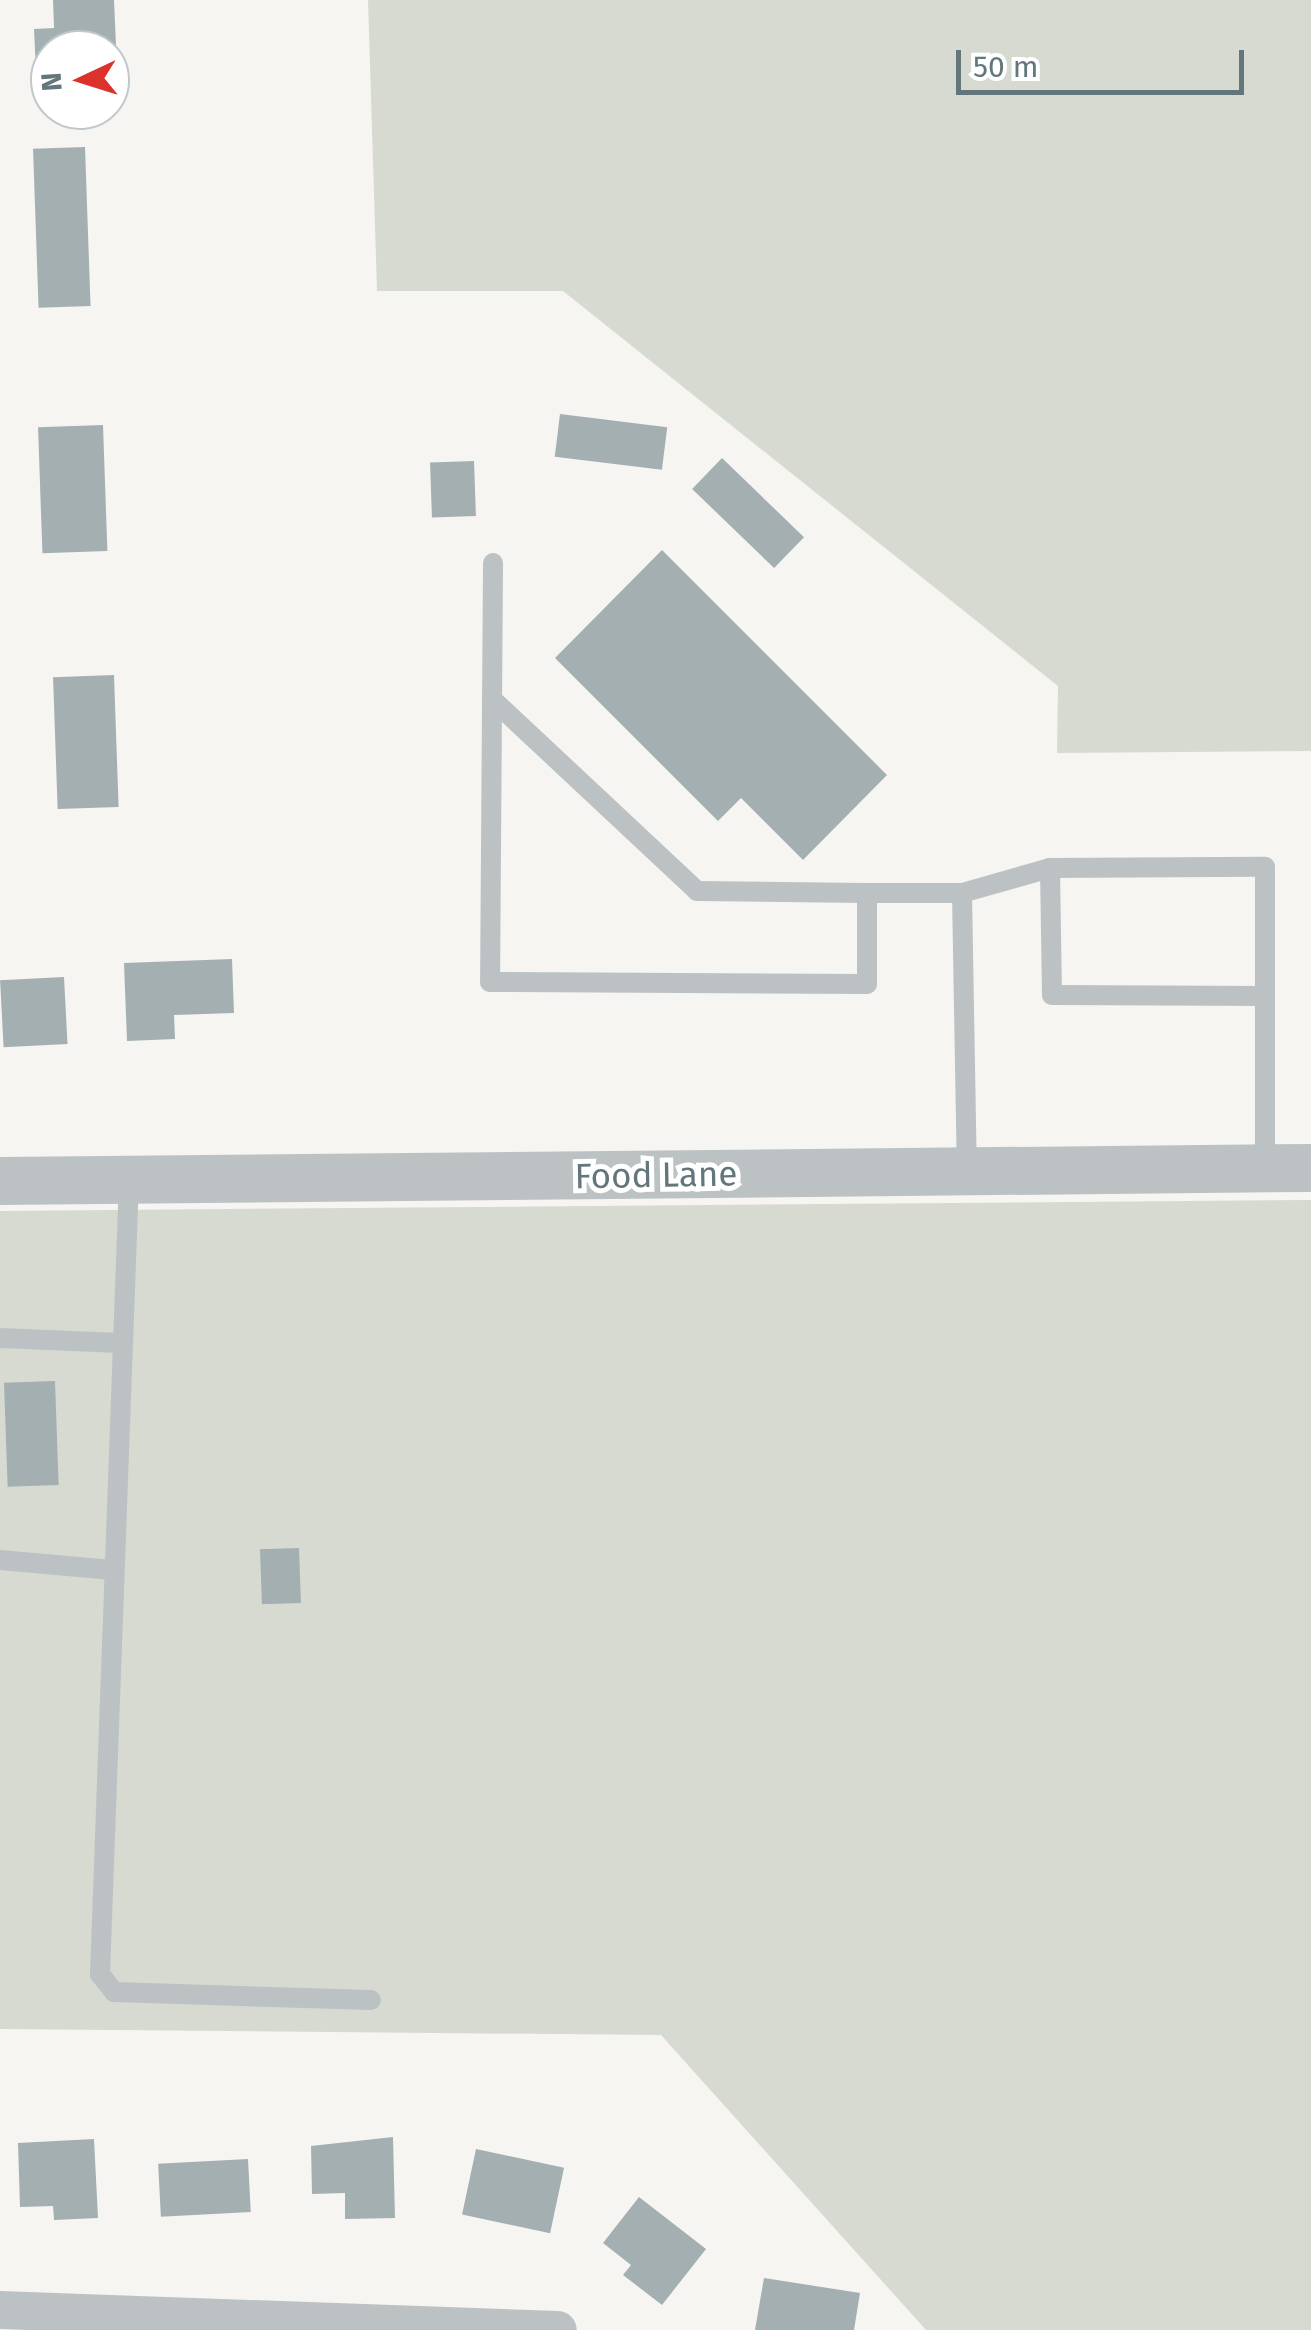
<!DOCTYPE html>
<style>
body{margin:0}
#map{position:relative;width:1311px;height:2330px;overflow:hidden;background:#f6f5f2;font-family:"Fira Sans",sans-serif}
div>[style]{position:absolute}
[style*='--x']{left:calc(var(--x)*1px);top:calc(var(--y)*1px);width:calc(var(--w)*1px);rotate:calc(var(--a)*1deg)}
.green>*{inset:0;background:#d6dad1}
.building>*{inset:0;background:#a4afb2;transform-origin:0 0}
.service>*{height:20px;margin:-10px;padding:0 10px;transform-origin:10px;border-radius:10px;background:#bcc2c4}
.minor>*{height:38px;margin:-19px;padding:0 19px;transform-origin:19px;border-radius:19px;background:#bcc2c4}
.tertiary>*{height:48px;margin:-24px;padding:0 24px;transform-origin:24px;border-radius:24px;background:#bcc2c4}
span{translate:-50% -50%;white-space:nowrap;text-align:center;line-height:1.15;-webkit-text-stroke:10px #fff;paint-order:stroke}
.street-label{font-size:35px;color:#62767c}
.north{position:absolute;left:30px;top:30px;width:100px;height:100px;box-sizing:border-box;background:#fff;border:2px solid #c0c8cb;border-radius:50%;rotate:266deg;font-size:28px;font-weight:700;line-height:40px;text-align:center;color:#62767c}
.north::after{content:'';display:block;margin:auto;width:35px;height:45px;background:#db322c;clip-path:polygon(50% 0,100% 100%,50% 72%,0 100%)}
.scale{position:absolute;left:956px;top:50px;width:288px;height:45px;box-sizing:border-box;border:5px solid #62767c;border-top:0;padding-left:12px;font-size:30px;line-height:35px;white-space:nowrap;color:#62767c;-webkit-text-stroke:8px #fff;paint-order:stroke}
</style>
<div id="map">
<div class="green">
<div style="clip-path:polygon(368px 0,1311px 0,1311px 751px,1057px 753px,1058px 686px,563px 291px,377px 291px)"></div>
<div style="clip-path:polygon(1311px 1200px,1311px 2330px,926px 2330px,661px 2035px,0 2029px,0 1211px)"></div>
</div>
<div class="building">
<div style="clip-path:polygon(53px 0,114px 0,117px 68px,110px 50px,50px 50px,50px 71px,36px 72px,34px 29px,54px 28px)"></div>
<div style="left:85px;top:147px;width:159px;height:52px;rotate:88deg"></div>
<div style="left:560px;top:414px;width:108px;height:43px;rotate:7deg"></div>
<div style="left:103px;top:425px;width:126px;height:65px;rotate:88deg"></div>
<div style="left:722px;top:458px;width:114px;height:43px;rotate:44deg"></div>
<div style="left:474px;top:461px;width:55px;height:44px;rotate:88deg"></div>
<div style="clip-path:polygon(662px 550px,887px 775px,803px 860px,741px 798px,718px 821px,555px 658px)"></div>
<div style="left:114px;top:675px;width:132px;height:61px;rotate:88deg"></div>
<div style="clip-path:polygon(232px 959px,234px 1013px,174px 1015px,175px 1039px,127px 1041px,124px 963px)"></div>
<div style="left:64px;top:977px;width:67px;height:64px;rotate:87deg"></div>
<div style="left:55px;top:1381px;width:104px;height:51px;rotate:88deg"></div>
<div style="left:299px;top:1548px;width:55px;height:39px;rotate:88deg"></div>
<div style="clip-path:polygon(393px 2137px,395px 2218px,345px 2219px,345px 2193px,312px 2194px,311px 2146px)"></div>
<div style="clip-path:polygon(94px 2139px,98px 2218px,54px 2220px,53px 2206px,20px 2207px,18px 2143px)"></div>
<div style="left:476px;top:2149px;width:90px;height:67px;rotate:12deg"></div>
<div style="left:248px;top:2159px;width:53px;height:90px;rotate:87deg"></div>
<div style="clip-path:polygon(639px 2197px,706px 2249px,662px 2305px,623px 2275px,631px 2265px,603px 2243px)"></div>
<div style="clip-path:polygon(764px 2278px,860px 2293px,854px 2330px,755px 2330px)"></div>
</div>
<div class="service">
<div style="--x:493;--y:563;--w:419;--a:90.4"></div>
<div style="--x:490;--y:982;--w:377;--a:0.3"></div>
<div style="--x:867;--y:984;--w:91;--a:-90"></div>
<div style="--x:867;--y:893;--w:95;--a:0"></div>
<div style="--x:962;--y:893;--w:91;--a:-15.9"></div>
<div style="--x:1050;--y:868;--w:215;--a:-0.3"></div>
<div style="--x:1265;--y:867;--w:301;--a:90"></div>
<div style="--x:492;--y:699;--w:281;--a:43.1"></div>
<div style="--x:697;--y:891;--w:170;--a:0.7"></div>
<div style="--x:1050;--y:868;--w:127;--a:89.1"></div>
<div style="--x:1052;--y:995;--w:213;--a:0.3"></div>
<div style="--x:962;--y:893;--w:279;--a:89"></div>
<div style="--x:129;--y:1179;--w:796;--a:92.09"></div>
<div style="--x:100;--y:1974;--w:23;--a:52"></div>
<div style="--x:114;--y:1992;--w:257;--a:1.8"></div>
<div style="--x:0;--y:1338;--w:120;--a:2.4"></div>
<div style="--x:0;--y:1560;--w:113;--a:5.1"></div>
</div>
<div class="minor">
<div style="--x:0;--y:2310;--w:558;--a:2.05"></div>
</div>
<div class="tertiary">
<div style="--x:0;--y:1181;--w:1311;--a:-0.57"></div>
</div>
<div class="street-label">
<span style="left:656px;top:1175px;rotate:-1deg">Food Lane</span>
</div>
<div class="north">N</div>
<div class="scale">50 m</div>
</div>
